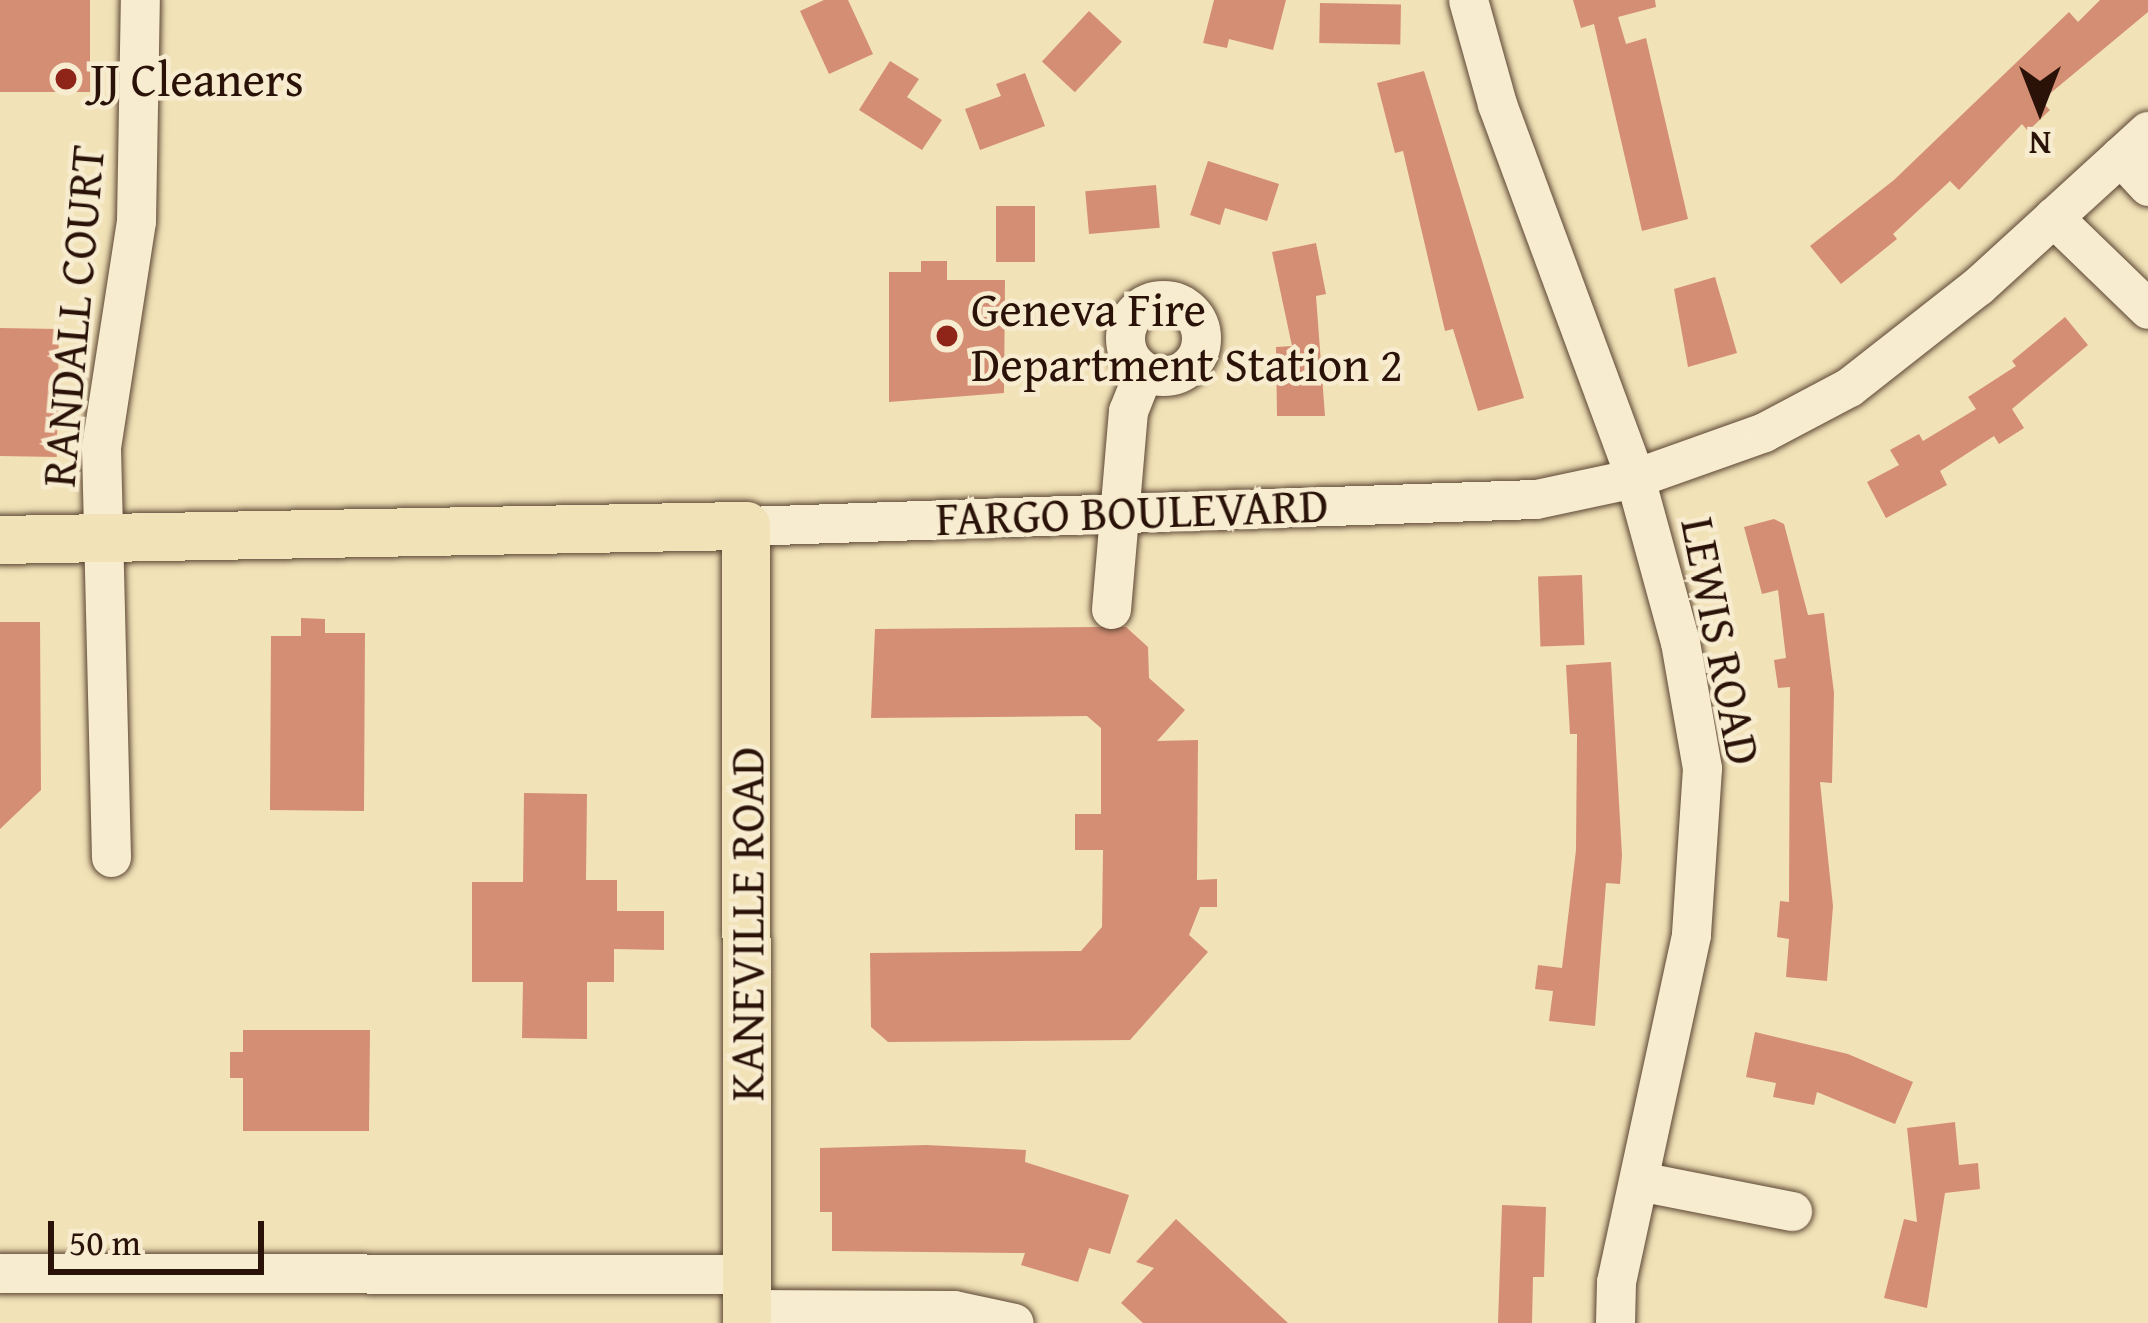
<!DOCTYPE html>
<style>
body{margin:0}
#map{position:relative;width:2148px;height:1323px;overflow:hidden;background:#f2e2b7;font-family:"Gentium Book Plus",serif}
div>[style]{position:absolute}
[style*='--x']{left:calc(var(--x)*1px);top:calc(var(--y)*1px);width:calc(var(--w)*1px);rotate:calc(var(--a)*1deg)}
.building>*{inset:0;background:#d48e74;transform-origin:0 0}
.roads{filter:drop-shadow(0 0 3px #5c4634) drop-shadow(0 0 3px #5c4634)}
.minor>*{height:39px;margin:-19.5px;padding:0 19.5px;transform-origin:19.5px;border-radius:19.5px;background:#f7ecd0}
.minor>.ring{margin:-19.5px;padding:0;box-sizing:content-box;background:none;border:39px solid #f7ecd0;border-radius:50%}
.major>*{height:48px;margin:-24px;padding:0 24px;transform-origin:24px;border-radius:24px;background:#f2e2b7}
.dots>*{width:33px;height:33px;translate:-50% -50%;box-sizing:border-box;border:6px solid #f7ecd0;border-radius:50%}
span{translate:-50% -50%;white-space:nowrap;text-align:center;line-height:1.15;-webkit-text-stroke:9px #f7ecd0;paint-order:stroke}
.poi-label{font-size:48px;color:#2a1208}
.left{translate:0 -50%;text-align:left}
.street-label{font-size:48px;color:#2a1208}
.north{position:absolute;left:1980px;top:48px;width:120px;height:120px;-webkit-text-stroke:9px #f7ecd0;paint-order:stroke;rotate:180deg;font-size:33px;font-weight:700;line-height:48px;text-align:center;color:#2a1208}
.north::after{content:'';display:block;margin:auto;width:42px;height:54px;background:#2a1208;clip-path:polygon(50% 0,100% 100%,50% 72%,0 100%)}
.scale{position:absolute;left:48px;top:1221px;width:216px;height:54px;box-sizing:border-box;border:6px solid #2a1208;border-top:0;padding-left:15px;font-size:36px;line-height:42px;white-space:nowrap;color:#2a1208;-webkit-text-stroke:9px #f7ecd0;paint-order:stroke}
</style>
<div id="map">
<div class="building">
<div style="left:0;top:0;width:90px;height:92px"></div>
<div style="clip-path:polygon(824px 0,848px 0,873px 54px,829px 74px,800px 11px)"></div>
<div style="clip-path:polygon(1214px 0,1286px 0,1273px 50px,1229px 39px,1227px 48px,1203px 43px)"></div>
<div style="clip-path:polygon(1573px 0,1655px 0,1656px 7px,1618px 17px,1626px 44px,1646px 38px,1688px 219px,1642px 231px,1594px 24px,1581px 28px)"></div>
<div style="clip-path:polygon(2100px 0,2148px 0,2148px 12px,2041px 101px,2050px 110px,2028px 131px,2022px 124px,1959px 190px,1950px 181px,1893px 234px,1897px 239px,1841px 284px,1810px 246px,1894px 180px,2069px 12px,2078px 22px)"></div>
<div style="left:1320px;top:3px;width:81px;height:40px;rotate:1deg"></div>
<div style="left:1089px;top:11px;width:45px;height:69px;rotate:43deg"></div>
<div style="clip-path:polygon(890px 61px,919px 79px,907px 97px,942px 120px,922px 150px,859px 110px)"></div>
<div style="clip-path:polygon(1424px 71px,1524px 398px,1478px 411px,1453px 329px,1445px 331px,1403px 151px,1395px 153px,1377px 83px)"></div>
<div style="clip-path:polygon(1025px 73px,1045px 126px,980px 150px,965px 109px,1001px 96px,996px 84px)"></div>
<div style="clip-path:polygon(1208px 161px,1279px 184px,1267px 221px,1225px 208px,1220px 225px,1190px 215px)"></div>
<div style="left:1156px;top:185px;width:43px;height:71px;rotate:85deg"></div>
<div style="left:1035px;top:206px;width:56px;height:39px;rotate:90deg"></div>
<div style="clip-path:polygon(1316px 243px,1326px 294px,1316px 296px,1325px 416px,1277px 416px,1276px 347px,1292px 346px,1272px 252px)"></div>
<div style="clip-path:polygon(921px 261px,947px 261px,947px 280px,1005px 280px,1004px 393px,889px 402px,889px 272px,921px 272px)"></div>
<div style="clip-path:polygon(1715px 277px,1737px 353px,1688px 367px,1674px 289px)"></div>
<div style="clip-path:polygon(2065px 317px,2088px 345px,2012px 409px,2024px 428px,1999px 444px,1994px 436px,1940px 471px,1947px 485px,1886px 518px,1867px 482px,1899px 465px,1890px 450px,1919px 434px,1923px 441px,1976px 409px,1968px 397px,2016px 366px,2012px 361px)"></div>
<div style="left:0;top:328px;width:59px;height:128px;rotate:1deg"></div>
<div style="clip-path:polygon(1774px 519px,1784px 524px,1808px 615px,1824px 613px,1834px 693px,1832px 783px,1820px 782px,1833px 906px,1827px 981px,1786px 977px,1789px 939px,1777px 937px,1780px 901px,1789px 902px,1790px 687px,1778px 688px,1774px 660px,1786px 658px,1778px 590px,1762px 594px,1744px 527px)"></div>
<div style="left:1582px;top:575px;width:70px;height:44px;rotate:88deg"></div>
<div style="clip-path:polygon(301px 618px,325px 619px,325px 633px,365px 633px,364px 811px,270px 810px,271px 636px,301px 636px)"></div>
<div style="clip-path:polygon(0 622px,40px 622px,41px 790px,0 829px)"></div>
<div style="clip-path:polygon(1096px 627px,1126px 627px,1148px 647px,1149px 678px,1185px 710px,1157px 741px,1198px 740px,1197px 880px,1217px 879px,1217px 907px,1200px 907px,1189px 935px,1208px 952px,1130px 1040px,888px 1042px,871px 1027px,870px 953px,1081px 951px,1102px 927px,1103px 850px,1075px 850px,1075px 814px,1101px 814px,1101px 728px,1087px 716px,871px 718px,875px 629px)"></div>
<div style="clip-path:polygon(1611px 662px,1622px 855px,1620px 884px,1606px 883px,1595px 1026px,1549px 1021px,1553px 991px,1535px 989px,1538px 965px,1562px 968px,1576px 850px,1577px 734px,1570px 734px,1566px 665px)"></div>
<div style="clip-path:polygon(524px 793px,587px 794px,586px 880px,617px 880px,617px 911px,664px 911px,664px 950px,614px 949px,614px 982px,587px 982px,587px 1039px,522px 1038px,523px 982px,472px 982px,472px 882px,523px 882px)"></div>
<div style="clip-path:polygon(243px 1030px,370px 1030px,369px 1131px,243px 1131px,243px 1078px,230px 1078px,230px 1052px,243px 1052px)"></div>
<div style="clip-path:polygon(1755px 1032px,1848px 1054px,1913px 1082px,1895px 1124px,1817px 1092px,1814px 1105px,1773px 1097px,1776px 1083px,1746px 1077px)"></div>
<div style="clip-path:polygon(1955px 1122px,1959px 1165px,1978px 1163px,1980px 1189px,1945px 1193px,1927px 1308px,1884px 1298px,1904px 1219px,1917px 1222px,1907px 1128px)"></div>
<div style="clip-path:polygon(926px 1145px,1026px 1150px,1025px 1162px,1129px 1195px,1110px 1254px,1089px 1248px,1078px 1282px,1021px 1265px,1025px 1253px,832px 1251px,832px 1212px,820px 1212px,820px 1148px)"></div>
<div style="clip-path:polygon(1502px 1205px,1546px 1207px,1544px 1277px,1533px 1277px,1532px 1323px,1498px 1323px)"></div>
<div style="clip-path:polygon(1176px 1219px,1288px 1323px,1143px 1323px,1121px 1303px,1154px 1268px,1136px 1262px)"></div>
</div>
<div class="roads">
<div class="minor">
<div style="--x:1468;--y:0;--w:108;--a:74.4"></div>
<div style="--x:1497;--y:104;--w:399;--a:69.7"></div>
<div style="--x:1635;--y:478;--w:170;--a:74.7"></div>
<div style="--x:1680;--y:642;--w:128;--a:80.1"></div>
<div style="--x:1702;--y:768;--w:167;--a:93.8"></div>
<div style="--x:1691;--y:935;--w:355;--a:102.2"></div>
<div style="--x:1616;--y:1282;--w:41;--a:91.4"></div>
<div style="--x:2120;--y:156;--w:41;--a:47"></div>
<div style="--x:2053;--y:217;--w:132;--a:44.1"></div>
<div class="ring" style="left:1125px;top:300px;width:37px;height:37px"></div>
<div style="--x:746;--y:526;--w:790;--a:-1.96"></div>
<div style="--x:1536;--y:499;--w:101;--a:-12"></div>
<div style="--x:1635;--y:478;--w:137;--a:-19.6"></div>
<div style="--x:1764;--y:432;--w:96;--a:-27.9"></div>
<div style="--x:1849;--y:387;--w:164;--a:-38.1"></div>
<div style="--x:1978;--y:286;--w:230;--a:-42.4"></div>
<div style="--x:1111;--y:609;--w:199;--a:-85.1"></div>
<div style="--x:1128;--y:411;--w:43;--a:-68.2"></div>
<div style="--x:111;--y:857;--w:410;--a:-91.4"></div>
<div style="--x:101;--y:447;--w:229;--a:-81.2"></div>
<div style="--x:136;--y:221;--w:221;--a:-89"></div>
<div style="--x:1639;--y:1181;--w:156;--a:11.1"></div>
<div style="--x:0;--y:1273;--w:747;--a:0.08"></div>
<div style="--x:747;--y:1309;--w:207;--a:0.3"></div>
<div style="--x:954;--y:1310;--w:61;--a:12.2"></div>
</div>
<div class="major">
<div style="--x:0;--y:540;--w:746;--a:-1.08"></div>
<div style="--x:746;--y:526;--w:797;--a:89.93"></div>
</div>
</div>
<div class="dots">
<div style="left:66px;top:79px;background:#8f2418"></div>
<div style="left:947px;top:336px;background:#8f2418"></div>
</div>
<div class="poi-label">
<span class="left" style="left:90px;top:79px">JJ Cleaners</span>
<span class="left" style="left:971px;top:336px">Geneva Fire<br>Department Station 2</span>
</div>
<div class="street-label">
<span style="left:72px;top:316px;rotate:-85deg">RANDALL COURT</span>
<span style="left:1132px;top:511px;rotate:-2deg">FARGO BOULEVARD</span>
<span style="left:1722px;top:641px;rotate:79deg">LEWIS ROAD</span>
<span style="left:746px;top:924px;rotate:-90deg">KANEVILLE ROAD</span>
</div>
<div class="north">N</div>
<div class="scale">50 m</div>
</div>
